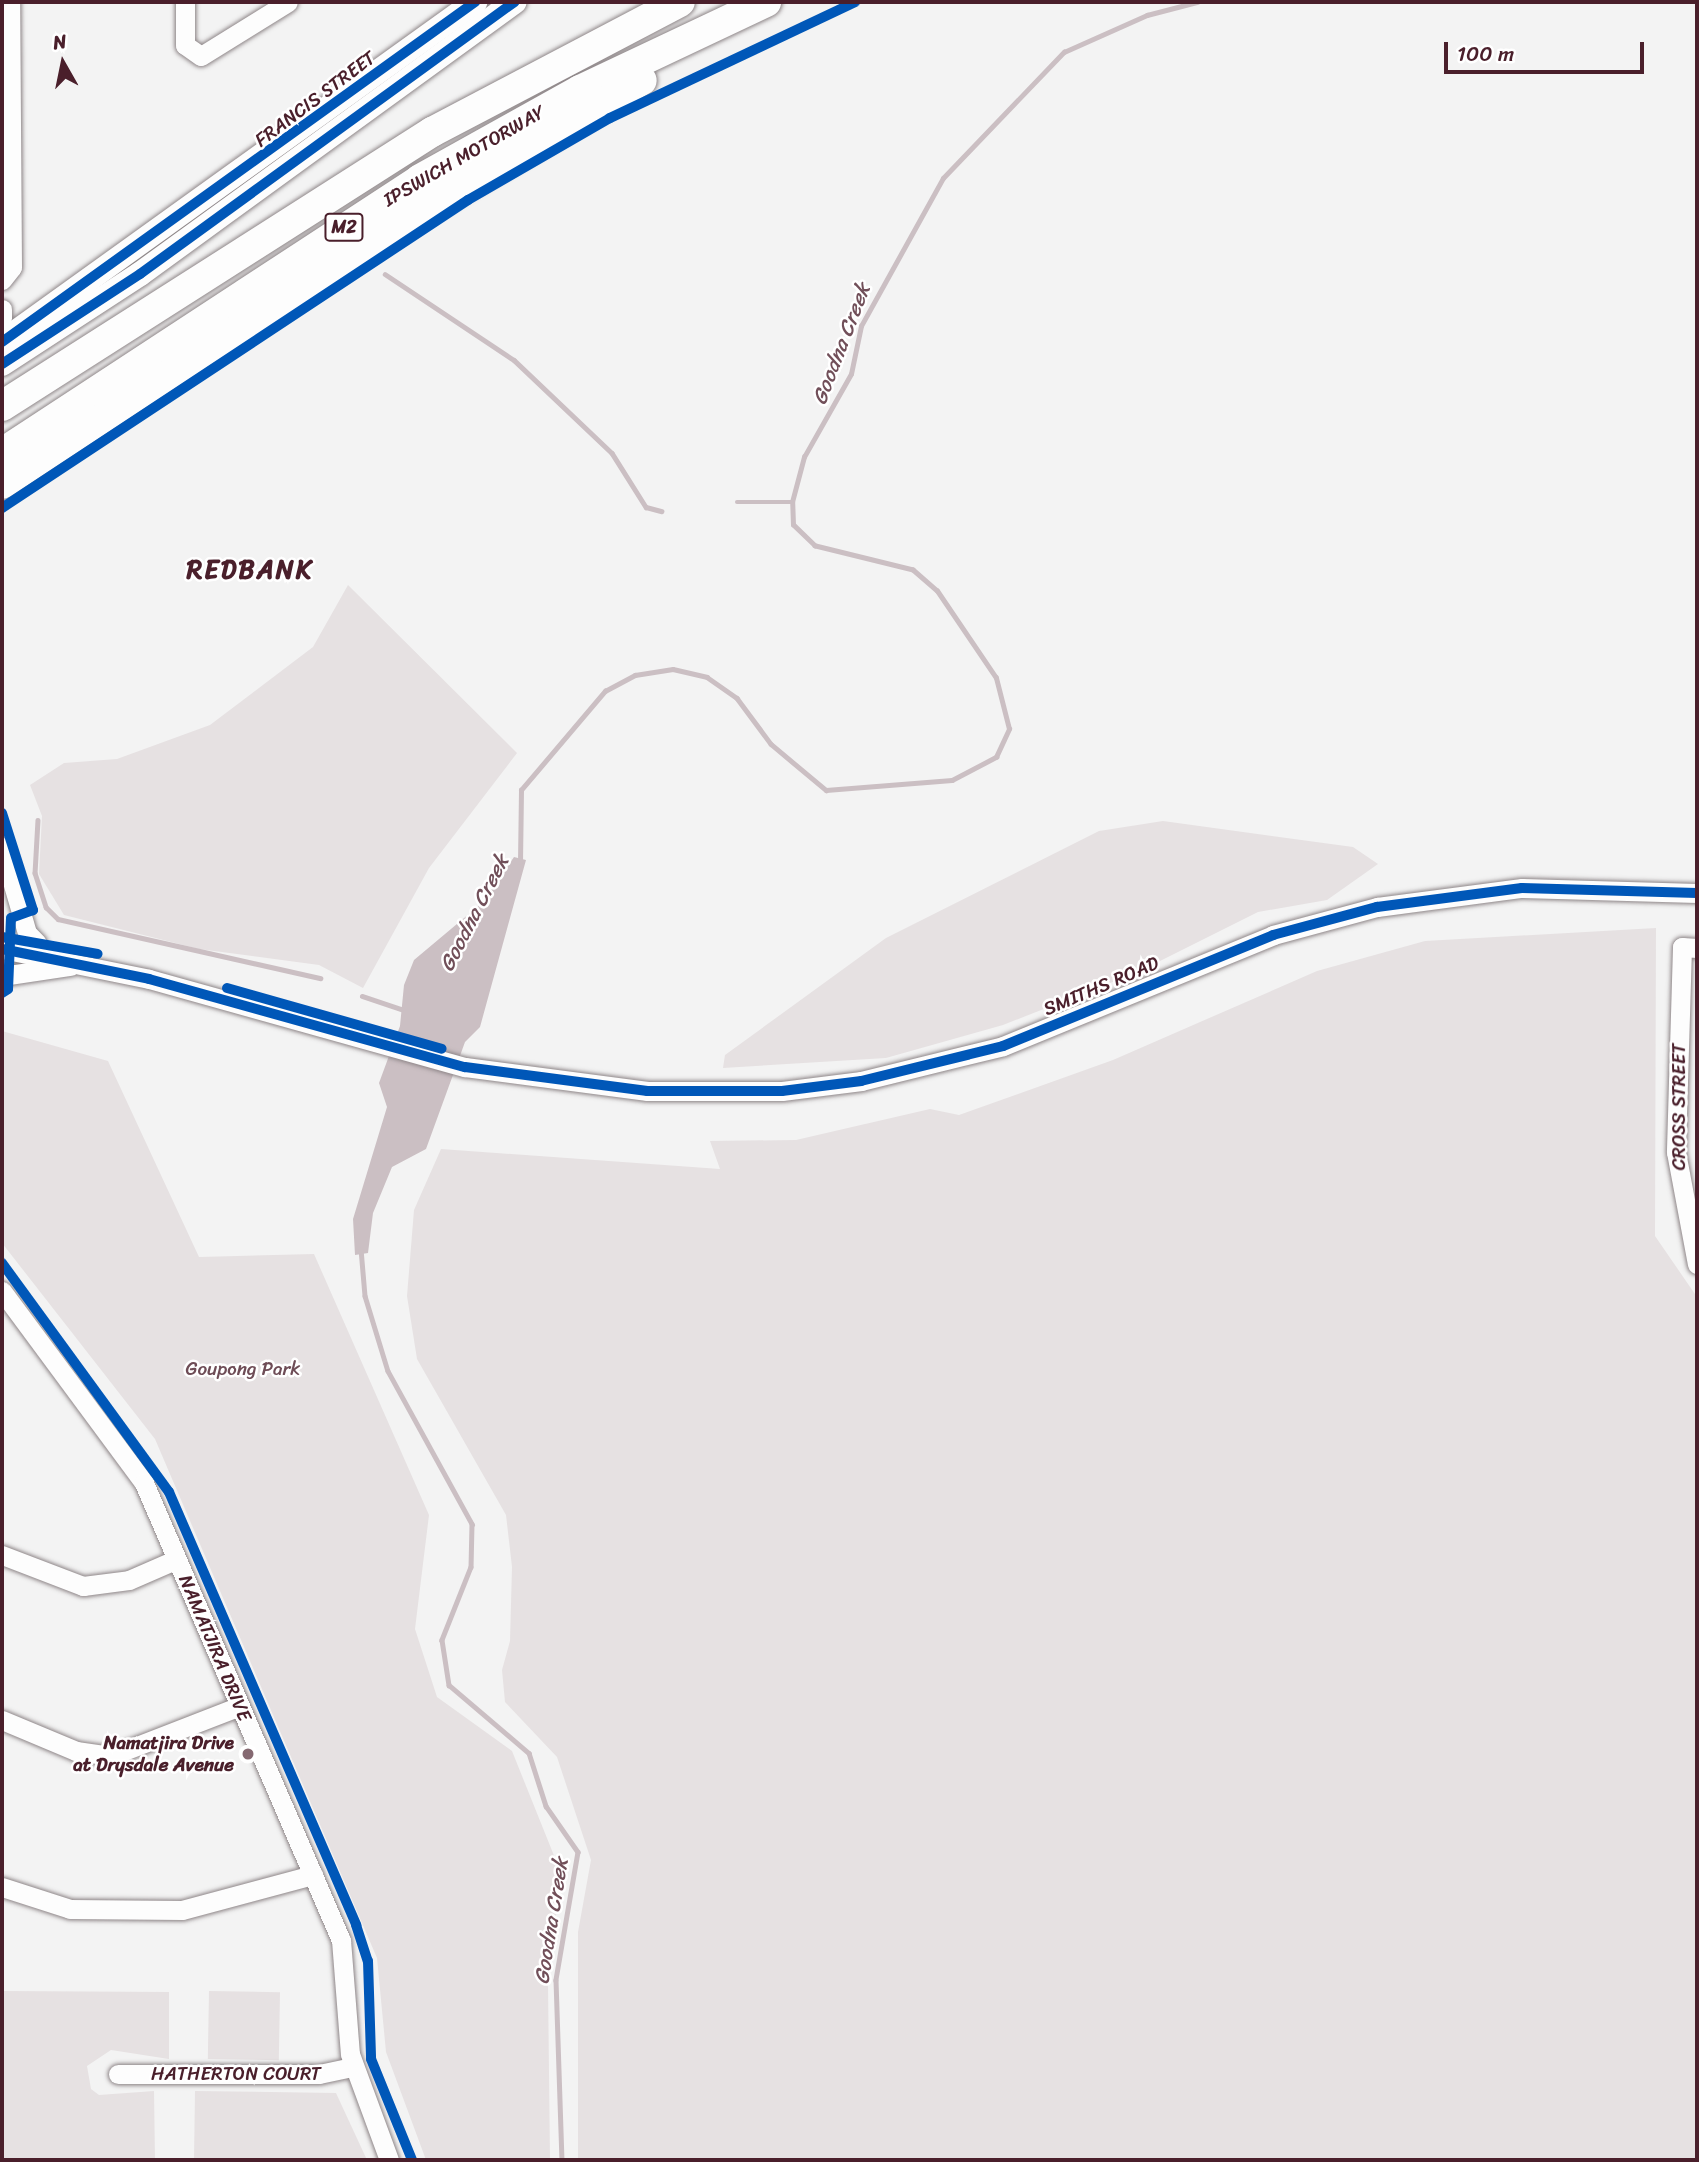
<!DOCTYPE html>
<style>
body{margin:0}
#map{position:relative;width:1699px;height:2162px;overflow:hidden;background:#f3f3f3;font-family:Sriracha,sans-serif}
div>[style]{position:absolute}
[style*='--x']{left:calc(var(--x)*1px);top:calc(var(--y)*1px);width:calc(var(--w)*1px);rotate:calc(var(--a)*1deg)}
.green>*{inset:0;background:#e6e1e2;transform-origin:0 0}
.water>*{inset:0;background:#cbbfc3}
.stream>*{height:4.5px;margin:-2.25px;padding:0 2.25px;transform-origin:2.25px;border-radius:2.25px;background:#cbbfc3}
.roads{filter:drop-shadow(0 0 2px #8e8688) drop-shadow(0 0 2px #8e8688)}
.minor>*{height:19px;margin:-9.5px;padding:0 9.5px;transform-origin:9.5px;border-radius:9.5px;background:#fdfdfd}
.major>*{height:24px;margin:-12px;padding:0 12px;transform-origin:12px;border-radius:12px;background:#fdfdfd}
.highway>*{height:30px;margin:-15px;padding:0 15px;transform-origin:15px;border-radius:15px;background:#fdfdfd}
.cycleway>*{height:10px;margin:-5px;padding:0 5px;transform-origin:5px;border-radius:5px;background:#0057b8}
.dots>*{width:19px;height:19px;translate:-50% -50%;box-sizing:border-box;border:4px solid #fff;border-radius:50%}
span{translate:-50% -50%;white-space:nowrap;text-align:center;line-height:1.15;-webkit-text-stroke:5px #fff;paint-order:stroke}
.shield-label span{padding:2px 5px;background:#fff;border:2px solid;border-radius:5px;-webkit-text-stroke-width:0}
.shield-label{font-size:18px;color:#4a1f2b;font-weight:700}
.street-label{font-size:19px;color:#4a1f2b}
.park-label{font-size:19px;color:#6e4c56}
.poi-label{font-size:19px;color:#4a1f2b;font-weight:700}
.right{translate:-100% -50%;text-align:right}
.water-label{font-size:21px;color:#714f59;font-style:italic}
.district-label{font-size:26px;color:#4a1f2b;font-weight:700;letter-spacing:2px}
.frame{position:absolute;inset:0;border:4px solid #4a1f2b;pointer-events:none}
.north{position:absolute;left:28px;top:28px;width:70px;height:70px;-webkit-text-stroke:5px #fff;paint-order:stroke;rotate:351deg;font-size:19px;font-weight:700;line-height:28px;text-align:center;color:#4a1f2b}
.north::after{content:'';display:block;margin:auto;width:24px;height:32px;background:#4a1f2b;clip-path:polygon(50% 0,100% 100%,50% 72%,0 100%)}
.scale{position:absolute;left:1444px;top:42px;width:200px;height:32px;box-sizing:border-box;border:4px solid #4a1f2b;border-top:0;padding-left:9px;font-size:21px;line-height:24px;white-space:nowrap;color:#4a1f2b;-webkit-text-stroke:5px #fff;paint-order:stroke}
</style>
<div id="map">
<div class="green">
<div style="clip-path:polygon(348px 585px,517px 753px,429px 868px,363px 988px,319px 965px,199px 949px,64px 915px,39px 874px,42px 816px,30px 785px,64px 763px,117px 759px,210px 725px,313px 647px)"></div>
<div style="clip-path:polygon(1163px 821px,1353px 847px,1378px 864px,1327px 900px,1258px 912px,1138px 972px,1003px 1025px,886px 1058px,723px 1068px,725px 1055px,886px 938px,1099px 831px)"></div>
<div style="clip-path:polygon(1656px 928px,1655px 1236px,1697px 1297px,1697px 2160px,578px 2160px,578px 1932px,591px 1860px,557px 1757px,505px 1702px,502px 1670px,510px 1641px,512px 1567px,506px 1515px,417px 1359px,407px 1296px,414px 1210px,441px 1149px,720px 1169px,710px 1141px,796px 1140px,930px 1109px,959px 1115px,1113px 1060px,1317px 971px,1425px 941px)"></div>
<div style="clip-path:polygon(2px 1031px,108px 1061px,199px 1257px,314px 1254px,429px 1515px,415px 1629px,437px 1697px,512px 1751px,561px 1873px,548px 1984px,550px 2160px,426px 2160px,386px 2052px,377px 1958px,155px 1439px,2px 1243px)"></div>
<div style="clip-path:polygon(2px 1991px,169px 1992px,169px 2059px,111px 2050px,87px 2066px,91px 2089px,99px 2095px,154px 2091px,155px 2160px,2px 2160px)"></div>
<div style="left:209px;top:1991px;width:71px;height:68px;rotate:1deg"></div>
<div style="clip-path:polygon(195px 2091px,336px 2093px,367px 2160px,194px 2160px)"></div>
</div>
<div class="water">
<div style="clip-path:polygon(514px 857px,526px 860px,480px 1027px,465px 1042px,426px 1149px,392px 1167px,373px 1213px,368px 1253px,355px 1255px,353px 1219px,387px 1107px,379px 1083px,400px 1026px,404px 985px,414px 960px,482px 903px)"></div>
</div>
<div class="stream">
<div style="--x:385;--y:274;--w:155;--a:33.7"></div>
<div style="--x:514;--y:360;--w:135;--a:43.5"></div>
<div style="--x:612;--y:453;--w:64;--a:57.8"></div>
<div style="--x:646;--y:507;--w:16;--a:15"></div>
<div style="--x:737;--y:502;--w:55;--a:0"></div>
<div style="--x:38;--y:820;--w:53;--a:93.2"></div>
<div style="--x:35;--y:873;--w:36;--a:72"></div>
<div style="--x:46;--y:907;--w:17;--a:45"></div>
<div style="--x:58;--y:919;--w:269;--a:12.7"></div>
<div style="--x:520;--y:862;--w:72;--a:-89.2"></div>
<div style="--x:521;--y:790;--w:130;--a:-49.7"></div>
<div style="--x:605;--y:691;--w:34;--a:-28"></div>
<div style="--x:635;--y:675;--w:38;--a:-9"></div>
<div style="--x:673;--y:669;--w:35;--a:13"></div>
<div style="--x:707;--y:677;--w:37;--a:35"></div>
<div style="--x:737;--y:698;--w:57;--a:53.5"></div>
<div style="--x:771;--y:744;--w:72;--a:39.9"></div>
<div style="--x:826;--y:790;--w:126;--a:-4.5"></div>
<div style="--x:952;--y:780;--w:50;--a:-27.6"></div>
<div style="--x:996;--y:757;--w:31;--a:-65"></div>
<div style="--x:1009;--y:729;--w:53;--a:-104.3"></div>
<div style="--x:996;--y:678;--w:105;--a:-124.1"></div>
<div style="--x:937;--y:591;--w:32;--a:-139"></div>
<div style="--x:913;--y:570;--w:101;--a:-166.2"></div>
<div style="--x:815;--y:546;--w:30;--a:-136"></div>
<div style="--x:793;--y:525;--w:23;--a:-92"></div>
<div style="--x:792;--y:502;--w:47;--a:-75.1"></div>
<div style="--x:804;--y:457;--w:95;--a:-60.5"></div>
<div style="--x:851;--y:374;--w:49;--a:-78.2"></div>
<div style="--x:861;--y:326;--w:169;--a:-61"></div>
<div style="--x:943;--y:178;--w:175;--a:-46.2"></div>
<div style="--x:1064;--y:52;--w:91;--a:-24"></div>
<div style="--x:1147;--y:15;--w:52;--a:-14.6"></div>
<div style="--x:362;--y:996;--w:41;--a:18.4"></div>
<div style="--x:361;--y:1249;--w:47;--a:85.1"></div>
<div style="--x:365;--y:1296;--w:78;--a:73"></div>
<div style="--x:388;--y:1371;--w:175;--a:61.2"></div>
<div style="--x:472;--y:1524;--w:43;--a:91.3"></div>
<div style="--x:471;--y:1567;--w:79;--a:111.7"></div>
<div style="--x:442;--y:1640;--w:46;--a:81.2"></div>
<div style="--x:449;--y:1685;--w:105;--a:40.4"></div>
<div style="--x:529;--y:1753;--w:56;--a:72.2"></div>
<div style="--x:546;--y:1806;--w:56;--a:55.2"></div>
<div style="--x:578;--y:1852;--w:130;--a:99.8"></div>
<div style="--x:556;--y:1980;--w:180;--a:88.1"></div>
</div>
<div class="roads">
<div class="minor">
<div style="--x:185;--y:2;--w:43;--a:90"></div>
<div style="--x:185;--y:45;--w:19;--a:35"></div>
<div style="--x:201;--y:56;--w:102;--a:-31.8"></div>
<div style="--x:2;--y:280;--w:16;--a:-52"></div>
<div style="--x:12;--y:267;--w:265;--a:-90.4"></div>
<div style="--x:2;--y:309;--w:9;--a:90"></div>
<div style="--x:2;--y:847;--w:90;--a:73.8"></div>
<div style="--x:27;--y:933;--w:14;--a:45"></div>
<div style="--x:1697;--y:948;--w:15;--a:-176"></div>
<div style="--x:1682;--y:947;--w:205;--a:91.7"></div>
<div style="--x:1676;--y:1152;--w:114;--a:79.4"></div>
<div style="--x:2;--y:949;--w:150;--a:11.5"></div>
<div style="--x:149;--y:979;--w:328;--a:15.6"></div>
<div style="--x:465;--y:1067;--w:184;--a:7.5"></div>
<div style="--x:647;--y:1091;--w:135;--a:0"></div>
<div style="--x:782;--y:1091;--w:80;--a:-7.2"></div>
<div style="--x:861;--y:1081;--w:146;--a:-13.8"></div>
<div style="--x:1003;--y:1046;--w:292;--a:-22.3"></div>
<div style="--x:1273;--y:935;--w:108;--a:-15.1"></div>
<div style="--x:1377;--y:907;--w:146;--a:-7.5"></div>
<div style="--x:1522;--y:888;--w:175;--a:1.6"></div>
<div style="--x:2;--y:976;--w:69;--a:-8.4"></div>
<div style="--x:2;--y:1291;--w:239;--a:53.5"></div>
<div style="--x:144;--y:1483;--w:498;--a:66.7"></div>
<div style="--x:341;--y:1940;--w:114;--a:85.5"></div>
<div style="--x:350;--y:2054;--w:113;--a:69.8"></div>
<div style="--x:2;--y:1555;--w:87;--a:20.9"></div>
<div style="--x:83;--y:1586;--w:46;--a:-7.4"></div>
<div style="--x:129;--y:1580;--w:52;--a:-23.6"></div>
<div style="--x:2;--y:1720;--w:80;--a:22.7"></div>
<div style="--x:76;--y:1751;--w:35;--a:8"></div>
<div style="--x:111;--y:1756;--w:138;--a:-21.2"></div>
<div style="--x:2;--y:1887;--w:71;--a:17.9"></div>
<div style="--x:70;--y:1909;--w:112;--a:0.5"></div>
<div style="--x:182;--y:1910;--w:136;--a:-15"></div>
<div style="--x:118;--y:2074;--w:201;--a:0"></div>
<div style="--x:319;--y:2074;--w:35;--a:-12"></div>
</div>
<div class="major">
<div style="--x:2;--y:342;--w:583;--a:-35.71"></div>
<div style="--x:2;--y:364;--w:165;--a:-33.1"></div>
<div style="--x:140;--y:274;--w:463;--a:-36"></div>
</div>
<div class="highway">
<div style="--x:2;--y:406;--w:510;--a:-32.51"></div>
<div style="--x:432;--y:132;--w:280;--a:-27.7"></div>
<div style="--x:2;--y:453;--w:500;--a:-33.2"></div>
<div style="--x:420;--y:179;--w:183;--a:-29.1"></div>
<div style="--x:580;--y:90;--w:206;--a:-25.3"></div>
<div style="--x:2;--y:484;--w:480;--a:-33.3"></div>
<div style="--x:403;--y:221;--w:277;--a:-30.5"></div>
</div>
</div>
<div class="cycleway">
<div style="--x:2;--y:342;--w:583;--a:-35.71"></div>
<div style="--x:2;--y:364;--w:165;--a:-33.1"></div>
<div style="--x:140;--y:274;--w:463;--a:-36"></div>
<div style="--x:2;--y:508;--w:559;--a:-33.46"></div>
<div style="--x:468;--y:200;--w:164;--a:-30"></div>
<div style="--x:610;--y:118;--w:271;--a:-25.3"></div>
<div style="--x:2;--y:813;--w:102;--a:72.3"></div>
<div style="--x:33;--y:910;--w:23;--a:160"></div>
<div style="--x:11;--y:918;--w:71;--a:92.4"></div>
<div style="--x:8;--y:989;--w:7;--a:146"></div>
<div style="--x:2;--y:937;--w:97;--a:10"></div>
<div style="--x:2;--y:949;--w:150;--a:11.5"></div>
<div style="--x:149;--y:979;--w:328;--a:15.6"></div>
<div style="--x:465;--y:1067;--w:184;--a:7.5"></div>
<div style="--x:647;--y:1091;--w:135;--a:0"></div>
<div style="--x:782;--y:1091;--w:80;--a:-7.2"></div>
<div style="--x:861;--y:1081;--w:146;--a:-13.8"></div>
<div style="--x:1003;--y:1046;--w:292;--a:-22.3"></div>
<div style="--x:1273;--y:935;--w:108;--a:-15.1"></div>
<div style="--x:1377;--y:907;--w:146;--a:-7.5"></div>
<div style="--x:1522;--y:888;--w:175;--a:1.6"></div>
<div style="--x:227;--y:988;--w:223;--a:15.8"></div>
<div style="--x:2;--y:1263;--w:283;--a:53.9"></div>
<div style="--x:169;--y:1492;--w:472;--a:66.6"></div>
<div style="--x:356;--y:1925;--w:38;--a:72"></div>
<div style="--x:368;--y:1961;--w:98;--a:88.2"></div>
<div style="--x:371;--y:2059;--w:109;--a:67.9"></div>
</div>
<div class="dots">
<div style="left:248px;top:1754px;background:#856971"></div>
</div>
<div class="shield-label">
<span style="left:344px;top:227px">M2</span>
</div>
<div class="street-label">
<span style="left:315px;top:99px;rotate:-37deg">FRANCIS STREET</span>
<span style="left:464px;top:156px;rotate:-30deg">IPSWICH MOTORWAY</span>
<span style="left:1101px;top:986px;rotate:-23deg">SMITHS ROAD</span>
<span style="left:1679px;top:1107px;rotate:-90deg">CROSS STREET</span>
<span style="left:215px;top:1648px;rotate:67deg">NAMATJIRA DRIVE</span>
<span style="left:236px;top:2074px">HATHERTON COURT</span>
</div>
<div class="park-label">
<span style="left:243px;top:1369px">Goupong Park</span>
</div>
<div class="poi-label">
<span class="right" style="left:234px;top:1754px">Namatjira Drive<br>at Drysdale Avenue</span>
</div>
<div class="water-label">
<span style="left:841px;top:344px;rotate:-69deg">Goodna Creek</span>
<span style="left:474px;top:913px;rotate:-63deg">Goodna Creek</span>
<span style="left:551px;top:1921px;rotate:-81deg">Goodna Creek</span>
</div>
<div class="district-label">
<span style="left:250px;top:570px">REDBANK</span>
</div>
<div class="frame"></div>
<div class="north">N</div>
<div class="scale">100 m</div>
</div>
